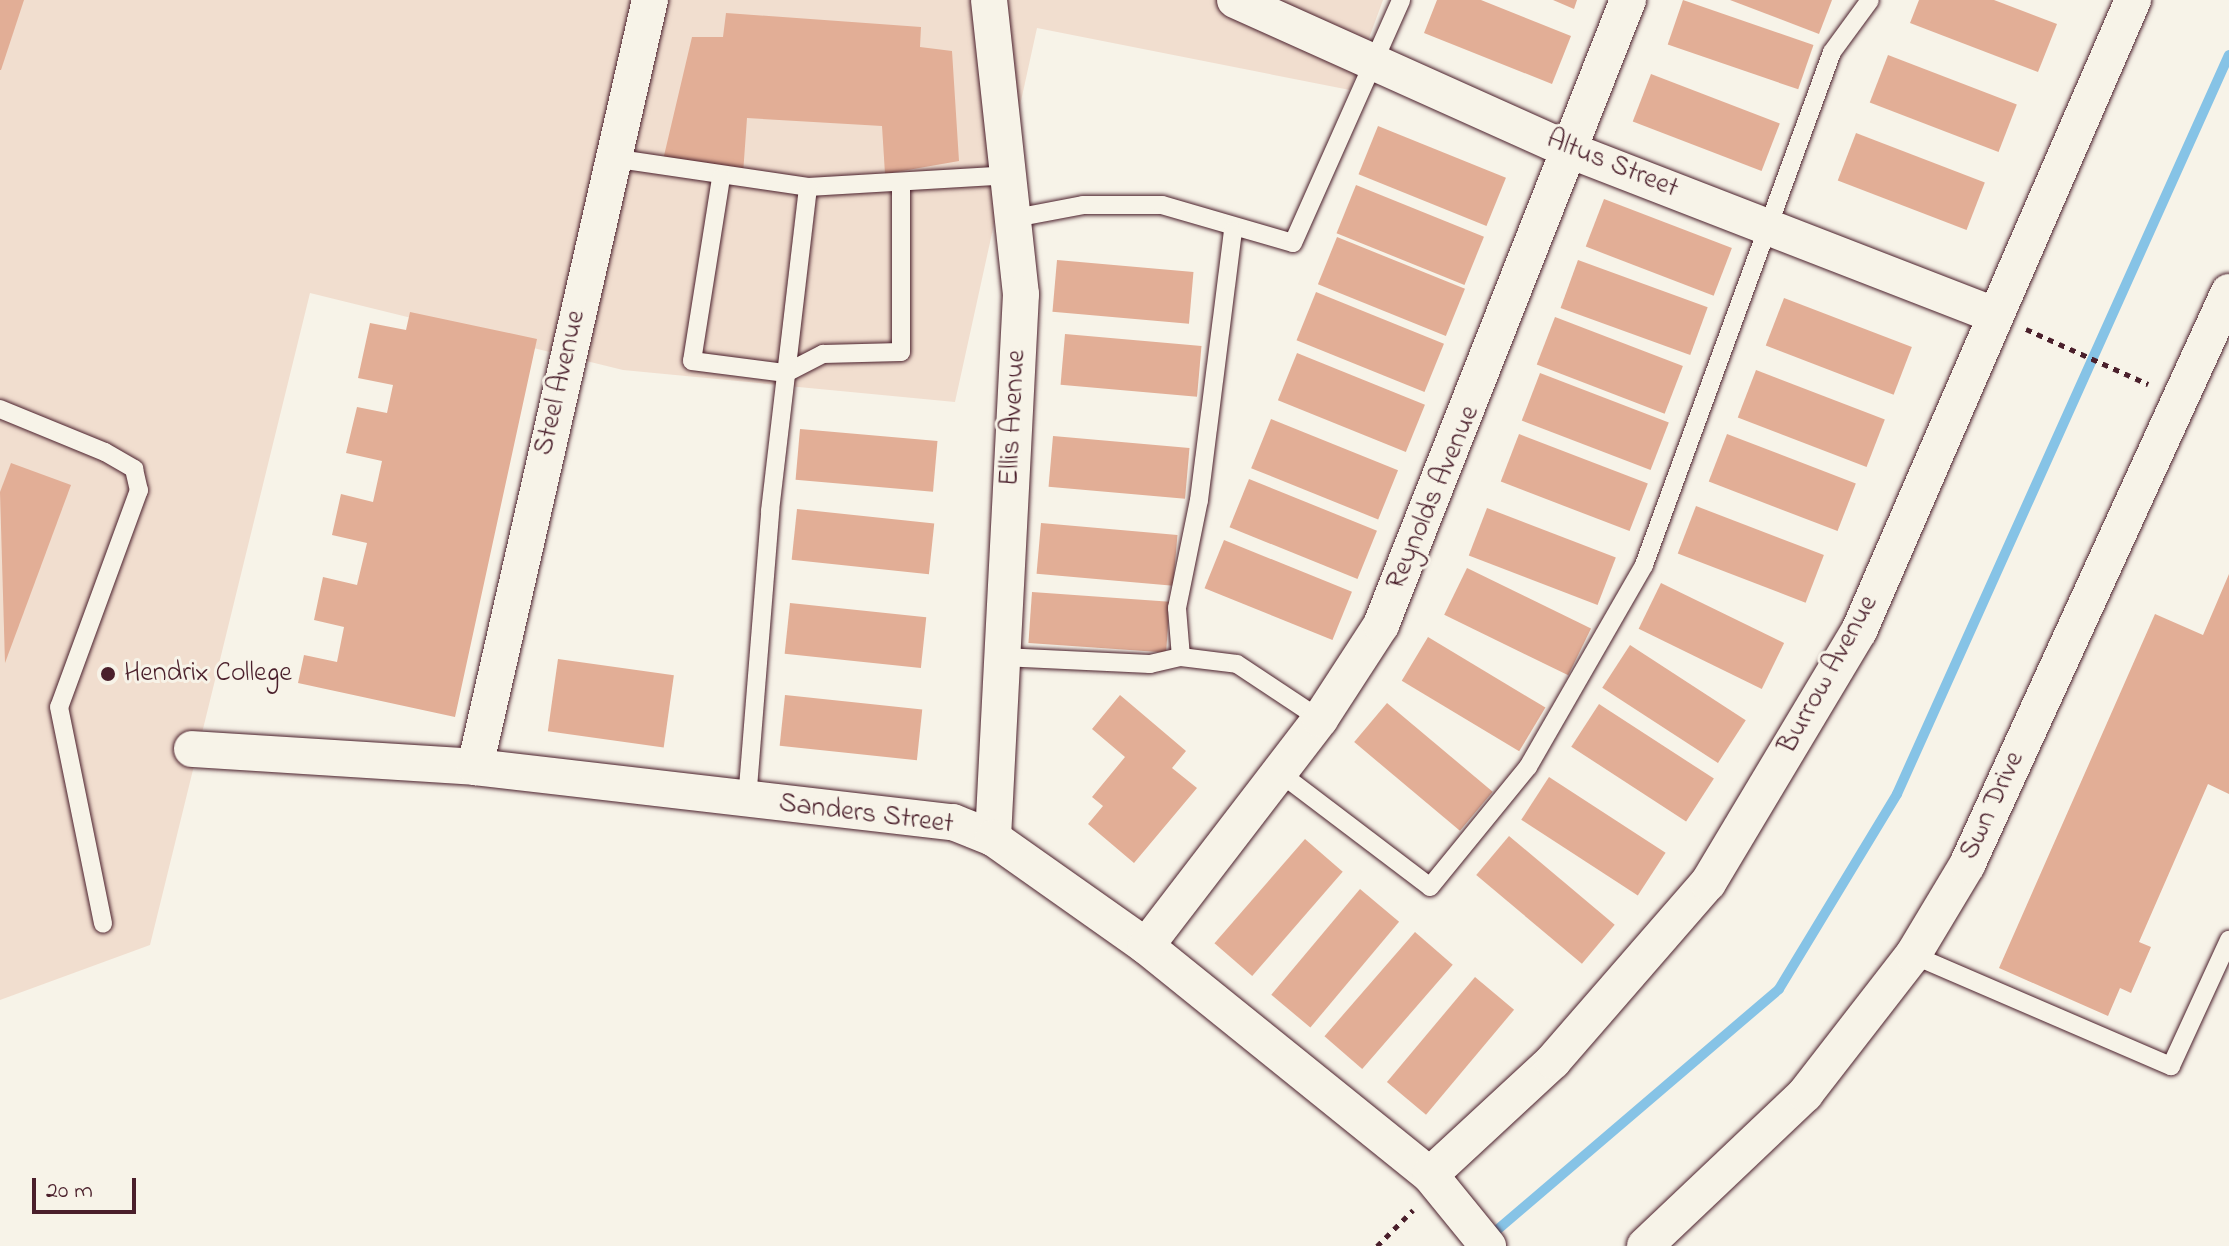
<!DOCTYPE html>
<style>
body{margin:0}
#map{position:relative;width:2229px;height:1246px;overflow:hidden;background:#f7f3e8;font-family:"Indie Flower",sans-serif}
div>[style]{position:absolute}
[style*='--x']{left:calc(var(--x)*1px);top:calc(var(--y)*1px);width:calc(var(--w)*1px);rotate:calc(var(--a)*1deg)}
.built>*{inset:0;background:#f1decf}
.stream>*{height:10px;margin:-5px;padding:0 5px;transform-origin:5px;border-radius:5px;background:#86c3e6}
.building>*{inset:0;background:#e2ae96;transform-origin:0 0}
.path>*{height:5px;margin-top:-2.5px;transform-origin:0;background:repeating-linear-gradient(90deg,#4a1f2b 0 6px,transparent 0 12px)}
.roads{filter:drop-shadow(0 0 2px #4a1f2b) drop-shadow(0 0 2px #4a1f2b)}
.service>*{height:18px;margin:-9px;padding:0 9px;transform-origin:9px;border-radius:9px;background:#f7f3e8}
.minor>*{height:36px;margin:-18px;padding:0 18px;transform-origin:18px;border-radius:18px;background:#f7f3e8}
.dots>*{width:22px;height:22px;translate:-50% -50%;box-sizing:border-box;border:4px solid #f7f3e8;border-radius:50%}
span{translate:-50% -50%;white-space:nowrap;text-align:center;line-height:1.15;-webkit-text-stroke:6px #f7f3e8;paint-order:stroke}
.street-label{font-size:28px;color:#4a1f2b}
.poi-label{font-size:28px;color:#4a1f2b}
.left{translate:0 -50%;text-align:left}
.scale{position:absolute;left:32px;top:1178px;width:104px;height:36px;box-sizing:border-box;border:4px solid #4a1f2b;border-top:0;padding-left:10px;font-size:24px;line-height:28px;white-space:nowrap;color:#4a1f2b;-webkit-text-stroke:6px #f7f3e8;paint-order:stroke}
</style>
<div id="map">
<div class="built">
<div style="clip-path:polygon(0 0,1383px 0,1350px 90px,1037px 28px,955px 402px,623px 370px,310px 293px,150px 945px,0 1000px)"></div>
</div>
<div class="stream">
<div style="--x:1490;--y:1236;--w:380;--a:-40.5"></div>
<div style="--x:1779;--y:989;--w:228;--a:-58.8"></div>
<div style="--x:1897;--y:794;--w:810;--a:-65.81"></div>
</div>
<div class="building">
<div style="clip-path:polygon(0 0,24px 0,1px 70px,0 70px)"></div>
<div style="clip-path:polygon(1437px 0,1481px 0,1571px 36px,1552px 84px,1424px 33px)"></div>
<div style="clip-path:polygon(1553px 0,1577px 0,1574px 9px)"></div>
<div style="left:1683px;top:0;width:138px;height:47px;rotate:19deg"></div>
<div style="clip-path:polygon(1730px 0,1832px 0,1819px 34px)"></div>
<div style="clip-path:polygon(1919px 0,1994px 0,2057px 24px,2038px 72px,1910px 23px)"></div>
<div style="clip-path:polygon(726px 13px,921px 27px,920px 47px,952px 51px,959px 161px,885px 174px,882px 126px,747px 118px,743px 174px,663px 160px,692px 37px,723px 37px)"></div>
<div style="left:1888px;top:55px;width:138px;height:51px;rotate:21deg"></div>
<div style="left:1651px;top:74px;width:138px;height:51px;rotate:21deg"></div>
<div style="left:1378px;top:126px;width:138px;height:52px;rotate:22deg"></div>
<div style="left:1856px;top:133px;width:138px;height:51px;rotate:21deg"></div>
<div style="left:1356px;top:185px;width:138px;height:52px;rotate:22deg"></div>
<div style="left:1604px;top:199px;width:137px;height:51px;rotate:21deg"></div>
<div style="left:1337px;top:237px;width:138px;height:51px;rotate:22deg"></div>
<div style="left:1057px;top:260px;width:137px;height:52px;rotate:5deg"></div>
<div style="left:1578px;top:260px;width:138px;height:51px;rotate:20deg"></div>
<div style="left:1316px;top:292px;width:138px;height:52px;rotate:22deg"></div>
<div style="left:1784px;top:298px;width:137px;height:51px;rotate:21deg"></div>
<div style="clip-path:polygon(410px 312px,537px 339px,455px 717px,298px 683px,304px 655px,337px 662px,344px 627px,314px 620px,323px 577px,357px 585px,367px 543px,332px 535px,341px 494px,373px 502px,382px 461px,346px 453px,357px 407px,387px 413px,393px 385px,358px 378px,370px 323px,406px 330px)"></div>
<div style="left:1555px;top:317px;width:137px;height:51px;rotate:21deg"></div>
<div style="left:1065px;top:334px;width:137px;height:51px;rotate:5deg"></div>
<div style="left:1297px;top:353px;width:138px;height:51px;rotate:22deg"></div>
<div style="left:1756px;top:370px;width:138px;height:51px;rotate:21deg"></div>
<div style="left:1540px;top:373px;width:138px;height:51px;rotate:21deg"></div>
<div style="left:1271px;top:419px;width:137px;height:53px;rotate:22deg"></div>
<div style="left:800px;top:429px;width:138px;height:51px;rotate:5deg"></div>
<div style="left:1519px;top:434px;width:138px;height:51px;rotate:21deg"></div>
<div style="left:1727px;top:434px;width:138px;height:51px;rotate:21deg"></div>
<div style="left:1053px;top:436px;width:137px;height:51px;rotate:5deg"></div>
<div style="clip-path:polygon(11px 463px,71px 485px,5px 663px,0 492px)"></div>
<div style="left:1249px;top:479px;width:138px;height:52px;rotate:22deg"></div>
<div style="left:1696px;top:506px;width:137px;height:51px;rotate:21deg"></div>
<div style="left:1487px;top:508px;width:138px;height:51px;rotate:21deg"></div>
<div style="left:797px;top:509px;width:138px;height:51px;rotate:6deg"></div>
<div style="left:1041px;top:523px;width:137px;height:51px;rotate:5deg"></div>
<div style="left:1224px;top:540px;width:138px;height:52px;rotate:22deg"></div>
<div style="left:1467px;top:568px;width:138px;height:52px;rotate:26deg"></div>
<div style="clip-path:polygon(2229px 574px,2229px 794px,2208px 784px,2139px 942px,2151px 947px,2131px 993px,2120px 988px,2108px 1016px,1999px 968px,2155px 614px,2203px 635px)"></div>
<div style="left:1661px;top:583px;width:137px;height:51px;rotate:26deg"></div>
<div style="left:1032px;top:592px;width:138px;height:51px;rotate:4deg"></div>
<div style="left:790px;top:603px;width:137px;height:51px;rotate:6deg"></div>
<div style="left:1428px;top:637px;width:137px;height:51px;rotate:31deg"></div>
<div style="left:1630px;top:645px;width:138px;height:51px;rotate:33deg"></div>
<div style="left:558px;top:659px;width:117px;height:73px;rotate:8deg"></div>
<div style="left:785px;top:695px;width:138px;height:51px;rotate:6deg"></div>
<div style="clip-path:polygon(1120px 695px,1186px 751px,1172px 768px,1197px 788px,1134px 863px,1088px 824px,1103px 806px,1092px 797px,1125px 757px,1092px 729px)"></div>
<div style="left:1387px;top:703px;width:138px;height:51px;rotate:40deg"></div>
<div style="left:1599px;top:704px;width:137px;height:51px;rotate:33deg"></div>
<div style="left:1549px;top:777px;width:139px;height:51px;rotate:33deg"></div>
<div style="left:1509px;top:836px;width:138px;height:51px;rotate:40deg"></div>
<div style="left:1305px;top:839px;width:50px;height:138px;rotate:41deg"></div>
<div style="left:1360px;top:889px;width:51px;height:138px;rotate:40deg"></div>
<div style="left:1415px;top:932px;width:50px;height:138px;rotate:41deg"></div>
<div style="left:1475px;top:977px;width:51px;height:137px;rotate:40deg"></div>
</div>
<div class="path">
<div style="--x:2026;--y:329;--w:134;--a:24.3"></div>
<div style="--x:1377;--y:1246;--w:51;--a:-45"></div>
</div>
<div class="roads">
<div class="service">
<div style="--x:612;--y:158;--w:198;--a:8.4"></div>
<div style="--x:808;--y:187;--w:204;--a:-3.4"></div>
<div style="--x:721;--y:178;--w:185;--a:99"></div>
<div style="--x:692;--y:361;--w:95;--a:7.3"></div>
<div style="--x:786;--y:373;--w:42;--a:-27.2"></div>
<div style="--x:823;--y:354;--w:78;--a:-1.5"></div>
<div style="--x:901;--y:352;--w:168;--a:-90"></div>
<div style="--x:1015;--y:218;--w:69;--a:-10.8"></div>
<div style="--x:1083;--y:205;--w:79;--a:0"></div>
<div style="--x:1162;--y:205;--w:136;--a:16.2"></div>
<div style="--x:1293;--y:243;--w:266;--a:-66"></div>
<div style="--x:0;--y:409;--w:113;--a:22.3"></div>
<div style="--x:105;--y:452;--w:34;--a:30"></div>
<div style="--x:134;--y:469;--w:22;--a:77"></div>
<div style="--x:139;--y:490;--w:231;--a:110.2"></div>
<div style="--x:59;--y:707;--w:221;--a:78.5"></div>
<div style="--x:1002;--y:657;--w:148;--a:2.7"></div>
<div style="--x:1150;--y:664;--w:32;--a:-13"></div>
<div style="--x:1181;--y:657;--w:56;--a:7.1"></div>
<div style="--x:1237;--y:664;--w:100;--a:33.5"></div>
<div style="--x:1181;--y:657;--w:49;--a:-94.7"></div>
<div style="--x:1177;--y:608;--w:110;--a:-78.5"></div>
<div style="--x:1199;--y:500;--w:271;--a:-82.8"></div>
<div style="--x:1280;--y:773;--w:188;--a:37.2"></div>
<div style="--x:1430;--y:887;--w:155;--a:-50.8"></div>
<div style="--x:1528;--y:767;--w:233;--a:-60.1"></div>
<div style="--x:1644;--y:565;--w:546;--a:-69.87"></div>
<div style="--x:1832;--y:52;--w:64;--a:-53.8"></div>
<div style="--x:747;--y:800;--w:290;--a:-85.4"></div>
<div style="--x:770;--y:511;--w:326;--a:-83.3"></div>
<div style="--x:1913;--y:955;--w:281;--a:23.3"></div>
<div style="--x:2171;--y:1066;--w:139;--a:-65.3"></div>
</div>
<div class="minor">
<div style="--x:989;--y:0;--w:296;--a:83.8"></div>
<div style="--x:1021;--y:294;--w:545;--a:92.95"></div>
<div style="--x:1235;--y:0;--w:366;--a:24.2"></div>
<div style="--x:1569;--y:150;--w:457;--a:21.2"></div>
<div style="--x:192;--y:749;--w:284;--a:3.6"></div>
<div style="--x:475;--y:767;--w:481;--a:6.6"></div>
<div style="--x:953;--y:822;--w:43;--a:21.8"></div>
<div style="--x:993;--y:838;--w:187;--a:35.2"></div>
<div style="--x:1146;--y:946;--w:365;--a:38.9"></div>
<div style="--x:1430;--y:1175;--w:92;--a:50.8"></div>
<div style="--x:475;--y:767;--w:787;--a:-77.15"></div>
<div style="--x:1146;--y:946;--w:286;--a:-52.5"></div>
<div style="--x:1320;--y:719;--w:112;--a:-57"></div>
<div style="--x:1381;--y:625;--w:672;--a:-68.44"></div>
<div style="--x:1430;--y:1175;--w:168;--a:-42.8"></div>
<div style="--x:1553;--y:1061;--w:236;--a:-49"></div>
<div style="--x:1708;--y:883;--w:294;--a:-59.1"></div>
<div style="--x:1859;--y:631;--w:688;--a:-66.53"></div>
<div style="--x:1645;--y:1246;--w:221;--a:-43.5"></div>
<div style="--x:1805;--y:1094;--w:176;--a:-52.2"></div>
<div style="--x:1913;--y:955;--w:105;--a:-59"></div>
<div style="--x:1967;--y:865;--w:630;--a:-65.43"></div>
</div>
</div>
<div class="dots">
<div style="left:108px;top:674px;background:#4a1f2b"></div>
</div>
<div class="street-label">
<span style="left:1612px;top:165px;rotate:22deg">Altus Street</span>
<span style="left:561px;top:383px;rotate:-77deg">Steel Avenue</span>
<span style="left:1014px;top:418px;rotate:-87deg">Ellis Avenue</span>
<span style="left:1434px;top:498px;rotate:-67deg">Reynolds Avenue</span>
<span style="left:1829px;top:675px;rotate:-61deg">Burrow Avenue</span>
<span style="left:1993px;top:806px;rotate:-65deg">Swn Drive</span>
<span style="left:866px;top:815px;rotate:7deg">Sanders Street</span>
</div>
<div class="poi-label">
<span class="left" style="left:124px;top:674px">Hendrix College</span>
</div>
<div class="scale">20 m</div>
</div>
